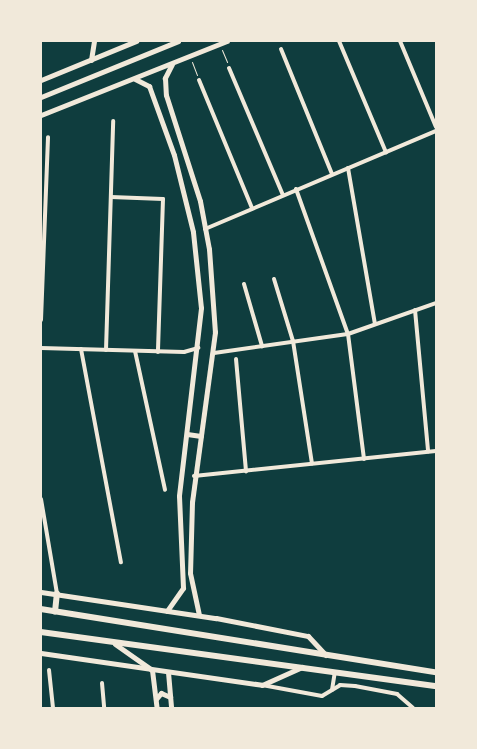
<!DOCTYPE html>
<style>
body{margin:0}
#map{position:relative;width:477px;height:749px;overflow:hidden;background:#0f3d3e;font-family:Mulish,sans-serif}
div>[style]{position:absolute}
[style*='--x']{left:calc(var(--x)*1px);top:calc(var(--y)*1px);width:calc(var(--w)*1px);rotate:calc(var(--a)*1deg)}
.path>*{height:1px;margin:-0.5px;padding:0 0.5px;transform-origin:0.5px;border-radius:0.5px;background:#f1e9da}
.minor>*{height:4px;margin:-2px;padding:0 2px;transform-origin:2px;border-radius:2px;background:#f1e9da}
.secondary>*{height:5px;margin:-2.5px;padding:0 2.5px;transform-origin:2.5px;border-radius:2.5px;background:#f1e9da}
.primary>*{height:5.5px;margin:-2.75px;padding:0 2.75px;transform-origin:2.75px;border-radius:2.75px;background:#f1e9da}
span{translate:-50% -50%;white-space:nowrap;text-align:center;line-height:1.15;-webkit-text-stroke:4px #f1e9da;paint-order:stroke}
.frame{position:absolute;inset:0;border:42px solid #f1e9da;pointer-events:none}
</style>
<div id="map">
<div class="path">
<div style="--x:222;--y:50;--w:13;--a:67"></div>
<div style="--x:192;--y:62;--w:14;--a:69"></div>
</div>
<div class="minor">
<div style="--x:339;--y:41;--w:121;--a:67.1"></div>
<div style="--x:400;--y:41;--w:93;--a:67.3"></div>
<div style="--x:281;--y:49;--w:135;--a:67.8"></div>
<div style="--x:229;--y:68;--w:138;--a:67"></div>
<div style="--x:199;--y:80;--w:139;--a:67.5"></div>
<div style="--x:348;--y:168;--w:158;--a:80.2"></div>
<div style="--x:296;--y:189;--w:154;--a:70.3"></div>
<div style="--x:348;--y:334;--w:126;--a:82.7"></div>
<div style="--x:111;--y:197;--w:52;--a:2.2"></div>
<div style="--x:163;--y:199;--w:153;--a:91.9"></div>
<div style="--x:205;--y:229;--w:251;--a:-23"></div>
<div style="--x:274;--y:279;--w:65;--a:73"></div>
<div style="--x:293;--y:341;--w:124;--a:81.2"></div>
<div style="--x:244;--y:284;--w:65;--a:73.8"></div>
<div style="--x:415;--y:310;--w:142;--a:84.7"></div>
<div style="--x:41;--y:320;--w:183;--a:-87.8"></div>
<div style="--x:41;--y:348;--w:143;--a:1.6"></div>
<div style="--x:184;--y:352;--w:15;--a:-16"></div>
<div style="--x:81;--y:349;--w:217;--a:79.4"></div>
<div style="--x:106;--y:350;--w:229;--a:-88.2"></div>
<div style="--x:135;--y:351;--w:142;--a:77.8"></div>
<div style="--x:214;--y:353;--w:135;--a:-8.1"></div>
<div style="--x:348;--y:334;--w:93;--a:-19.4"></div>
<div style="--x:236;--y:359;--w:113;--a:84.9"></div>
<div style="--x:194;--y:476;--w:243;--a:-5.9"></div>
<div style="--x:41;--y:499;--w:96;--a:80.4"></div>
<div style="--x:49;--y:670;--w:38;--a:84"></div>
<div style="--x:102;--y:683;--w:25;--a:85"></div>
<div style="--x:262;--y:685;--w:61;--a:10.4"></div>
<div style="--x:322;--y:696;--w:21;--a:-31"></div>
<div style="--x:340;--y:685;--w:15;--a:4"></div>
<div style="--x:355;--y:686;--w:43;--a:10.8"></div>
<div style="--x:397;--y:694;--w:21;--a:41"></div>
<div style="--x:332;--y:690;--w:18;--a:-81"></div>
</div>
<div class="secondary">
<div style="--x:91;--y:60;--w:19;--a:-81"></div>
<div style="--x:172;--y:64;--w:16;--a:117"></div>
<div style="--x:165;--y:78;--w:17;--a:87"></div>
<div style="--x:166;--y:95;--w:111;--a:72.2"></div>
<div style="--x:200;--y:201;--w:49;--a:79.4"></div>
<div style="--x:209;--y:249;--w:83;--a:85.9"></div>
<div style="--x:215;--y:332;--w:172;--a:97.7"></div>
<div style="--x:192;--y:502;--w:71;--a:91.6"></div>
<div style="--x:190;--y:573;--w:43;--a:77.9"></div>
<div style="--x:135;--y:79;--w:16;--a:27"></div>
<div style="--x:149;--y:86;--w:73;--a:70.1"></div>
<div style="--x:174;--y:155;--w:79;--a:76.1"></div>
<div style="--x:193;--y:232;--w:76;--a:84"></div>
<div style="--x:201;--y:308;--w:189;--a:96.7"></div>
<div style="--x:179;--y:496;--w:92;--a:87.5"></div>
<div style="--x:183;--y:588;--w:28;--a:125"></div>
<div style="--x:41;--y:80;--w:103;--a:-22.3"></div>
<div style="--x:41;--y:97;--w:148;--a:-22.2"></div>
<div style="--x:41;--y:115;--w:200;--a:-21.7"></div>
<div style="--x:187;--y:434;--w:14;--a:8"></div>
<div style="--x:41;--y:592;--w:177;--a:8.5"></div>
<div style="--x:216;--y:618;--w:94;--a:11.1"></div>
<div style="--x:308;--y:636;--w:26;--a:47"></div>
<div style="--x:115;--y:644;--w:45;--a:35.1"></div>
<div style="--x:152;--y:670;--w:38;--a:83"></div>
<div style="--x:41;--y:653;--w:223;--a:8.2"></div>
<div style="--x:262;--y:685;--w:44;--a:-24.2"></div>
<div style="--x:168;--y:672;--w:36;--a:85"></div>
<div style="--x:156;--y:699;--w:8;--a:-50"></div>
<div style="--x:161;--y:693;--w:10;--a:24"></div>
</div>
<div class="primary">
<div style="--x:41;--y:609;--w:400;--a:9.1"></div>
<div style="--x:55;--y:612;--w:18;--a:-84"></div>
<div style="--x:41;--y:632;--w:399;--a:7.8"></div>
</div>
<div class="frame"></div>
</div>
